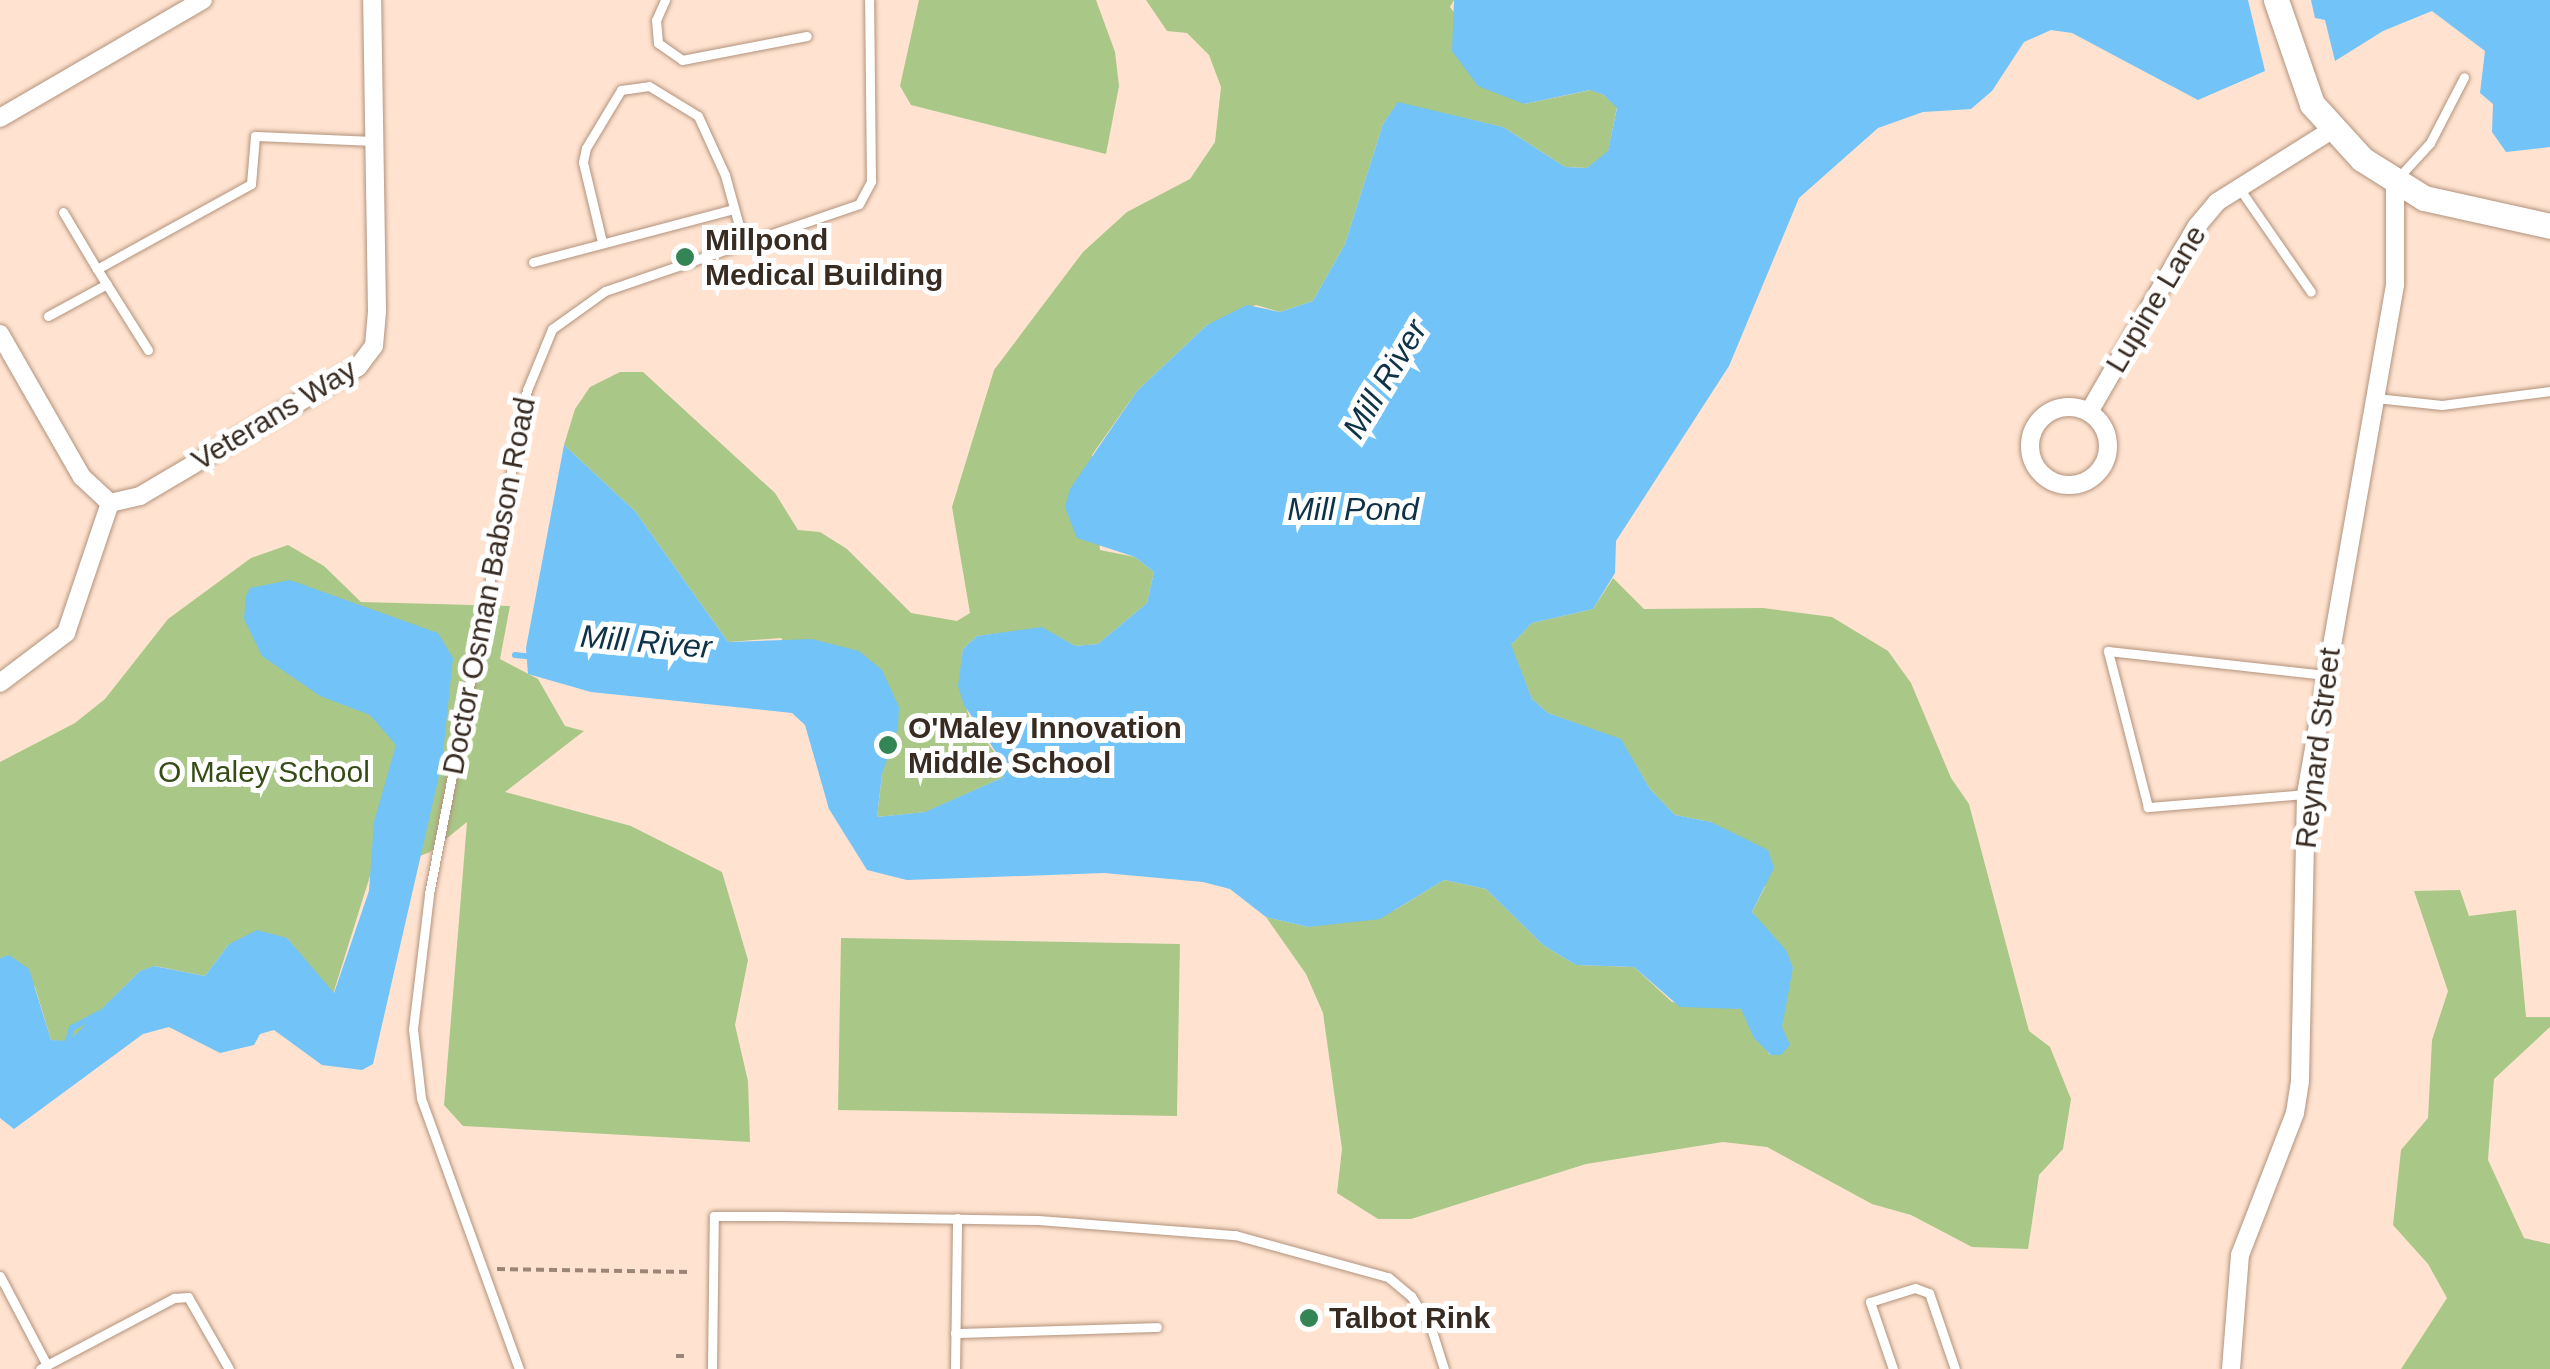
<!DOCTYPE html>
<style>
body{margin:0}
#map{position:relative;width:2550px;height:1369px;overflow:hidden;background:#ffe3d0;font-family:Helvetica,sans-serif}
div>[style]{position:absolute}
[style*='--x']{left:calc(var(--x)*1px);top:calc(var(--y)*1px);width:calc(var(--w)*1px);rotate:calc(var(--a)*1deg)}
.green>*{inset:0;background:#a9c787;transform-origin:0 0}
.water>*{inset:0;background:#71c3f8}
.stream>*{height:6px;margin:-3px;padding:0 3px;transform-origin:3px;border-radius:3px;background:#71c3f8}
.path>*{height:4px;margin-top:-2px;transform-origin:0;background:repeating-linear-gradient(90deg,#9a8577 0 8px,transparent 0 13px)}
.roads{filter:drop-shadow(0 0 2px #b2937d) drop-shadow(0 0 2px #b2937d)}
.service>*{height:9px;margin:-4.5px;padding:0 4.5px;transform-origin:4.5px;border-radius:4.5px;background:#fff}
.minor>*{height:18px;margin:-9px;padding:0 9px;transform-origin:9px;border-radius:9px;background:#fff}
.minor>.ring{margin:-9px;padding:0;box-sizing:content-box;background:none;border:18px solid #fff;border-radius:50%}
.secondary>*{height:25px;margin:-12.5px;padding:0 12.5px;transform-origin:12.5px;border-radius:12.5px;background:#fff}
.dots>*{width:28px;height:28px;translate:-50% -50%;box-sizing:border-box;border:5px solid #fff;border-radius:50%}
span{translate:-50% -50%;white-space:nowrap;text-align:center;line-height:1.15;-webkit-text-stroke:10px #fff;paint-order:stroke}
.poi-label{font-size:30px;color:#382b22;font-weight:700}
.left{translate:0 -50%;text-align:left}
.street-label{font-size:30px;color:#382b22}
.park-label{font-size:30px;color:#364c15}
.water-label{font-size:32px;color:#0e3247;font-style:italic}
</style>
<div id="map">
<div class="green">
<div style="clip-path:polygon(919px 0,1096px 0,1115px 52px,1119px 86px,1106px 154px,911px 105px,900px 86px)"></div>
<div style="clip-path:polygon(1146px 0,1454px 0,1450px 7px,1524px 104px,1591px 90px,1604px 95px,1617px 107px,1608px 152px,1587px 168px,1565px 167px,1503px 127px,1398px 103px,1383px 124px,1345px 244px,1313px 301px,1280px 312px,1256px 305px,1207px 325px,1137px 391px,1092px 455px,1100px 550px,1135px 557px,1154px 572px,1147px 603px,1098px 644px,1075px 646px,1042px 628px,977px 636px,963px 649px,959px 686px,971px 722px,1004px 764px,1004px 777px,926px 812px,877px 817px,882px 774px,781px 638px,728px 642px,635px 511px,564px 445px,575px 409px,590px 387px,620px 372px,643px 372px,775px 493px,798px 530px,820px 532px,847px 549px,911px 613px,957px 621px,970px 613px,952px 507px,994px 370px,1083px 252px,1127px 212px,1190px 179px,1215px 142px,1221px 87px,1209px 55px,1187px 33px,1167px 31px)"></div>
<div style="clip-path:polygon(288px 545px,324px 566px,361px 602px,510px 606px,500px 659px,538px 679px,565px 726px,584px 731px,505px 792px,631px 826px,722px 872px,748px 960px,735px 1025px,748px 1081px,750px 1142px,463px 1126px,444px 1105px,467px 822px,430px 852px,370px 876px,333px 994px,287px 938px,229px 944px,205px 976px,155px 966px,140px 971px,69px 1042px,51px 1040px,35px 987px,7px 956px,0 958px,0 762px,75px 723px,105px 699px,168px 619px,251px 558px)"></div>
<div style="clip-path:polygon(1613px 578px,1644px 609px,1763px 608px,1832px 617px,1888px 651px,1911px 683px,1951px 778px,1969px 804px,2029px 1031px,2050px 1047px,2071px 1099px,2063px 1149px,2039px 1175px,2028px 1249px,1972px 1247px,1911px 1215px,1872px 1204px,1767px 1147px,1723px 1142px,1586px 1164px,1411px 1219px,1378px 1219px,1337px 1193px,1342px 1149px,1323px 1013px,1306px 974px,1266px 917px,1308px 927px,1395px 910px,1444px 880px,1486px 889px,1543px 945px,1576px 965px,1634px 967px,1672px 1002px,1741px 1009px,1770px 1055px,1793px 968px,1752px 912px,1765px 887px,1711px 822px,1675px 815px,1650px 789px,1621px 740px,1548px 713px,1532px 699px,1510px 646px,1532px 623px,1593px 609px)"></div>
<div style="clip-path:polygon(2460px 890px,2469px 916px,2516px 910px,2526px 1017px,2550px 1017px,2550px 1027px,2494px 1079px,2488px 1160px,2524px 1238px,2550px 1244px,2550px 1369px,2401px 1369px,2447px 1298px,2428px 1264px,2393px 1225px,2401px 1150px,2428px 1118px,2432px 1040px,2448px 991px,2414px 891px)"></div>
<div style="left:841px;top:938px;width:339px;height:172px;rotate:1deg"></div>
</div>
<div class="water">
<div style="clip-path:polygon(1454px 0,2248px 0,2265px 71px,2198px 100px,2072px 33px,2051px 30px,2024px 42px,1992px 91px,1971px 109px,1923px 112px,1878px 128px,1799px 198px,1729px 366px,1616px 541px,1615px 573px,1593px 609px,1532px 623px,1511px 645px,1532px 699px,1548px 713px,1621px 739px,1650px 789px,1675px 815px,1711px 822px,1768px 850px,1774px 868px,1752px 912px,1786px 950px,1793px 968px,1782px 1027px,1790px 1045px,1781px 1055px,1771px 1055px,1754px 1038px,1741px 1009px,1680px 1007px,1634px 967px,1576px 965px,1543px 945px,1486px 889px,1444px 880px,1380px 919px,1308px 927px,1266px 917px,1230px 889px,1203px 882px,1104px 873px,907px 880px,867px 870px,829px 809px,805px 725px,792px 713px,591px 692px,528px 674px,526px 648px,564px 445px,635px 511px,728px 642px,812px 639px,859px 651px,882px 670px,899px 707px,898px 728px,882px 774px,877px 817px,925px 812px,1004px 777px,1004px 764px,964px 705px,958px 686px,963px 649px,977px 636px,1042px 627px,1075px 646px,1098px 644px,1147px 603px,1154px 572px,1135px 557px,1077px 538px,1065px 507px,1070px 489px,1137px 391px,1207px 325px,1247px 305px,1280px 312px,1313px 301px,1345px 244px,1383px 124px,1398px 102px,1503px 127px,1565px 167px,1587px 168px,1608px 151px,1617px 108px,1604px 95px,1590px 90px,1524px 104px,1478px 86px,1452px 51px)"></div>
<div style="clip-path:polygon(2311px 0,2550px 0,2550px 147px,2506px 152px,2492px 132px,2493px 104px,2480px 93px,2485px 51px,2432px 11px,2383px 31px,2335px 61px,2325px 20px,2315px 18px)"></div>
<div style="clip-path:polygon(290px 580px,438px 633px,453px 658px,442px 763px,373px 1064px,362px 1070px,322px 1065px,274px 1030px,260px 1034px,254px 1045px,220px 1053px,169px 1027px,143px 1034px,14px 1129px,0 1118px,0 958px,9px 955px,29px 969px,51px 1040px,69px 1041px,140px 971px,154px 966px,205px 976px,229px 944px,257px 930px,287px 938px,334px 993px,369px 891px,374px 822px,396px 745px,370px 715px,320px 696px,262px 656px,244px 619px,246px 596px,250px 588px)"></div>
</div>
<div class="stream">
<div style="--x:515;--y:655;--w:18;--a:6"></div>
<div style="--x:67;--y:1045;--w:18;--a:-74"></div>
<div style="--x:72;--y:1028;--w:30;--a:-28"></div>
</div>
<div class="path">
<div style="--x:497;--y:1269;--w:194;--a:0.9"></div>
<div style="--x:676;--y:1356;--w:13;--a:0"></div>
</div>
<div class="roads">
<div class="service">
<div style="--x:665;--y:0;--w:22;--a:114"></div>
<div style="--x:656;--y:20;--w:23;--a:85"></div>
<div style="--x:658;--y:43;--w:29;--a:35"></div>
<div style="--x:682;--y:60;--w:127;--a:-10.9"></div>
<div style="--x:2397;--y:179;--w:49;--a:-47.5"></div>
<div style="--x:2430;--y:143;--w:74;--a:-62.7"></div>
<div style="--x:2239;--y:188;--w:126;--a:55.3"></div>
<div style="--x:63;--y:212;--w:66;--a:59.2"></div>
<div style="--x:602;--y:242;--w:82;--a:-103.4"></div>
<div style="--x:583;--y:162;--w:14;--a:-78"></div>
<div style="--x:586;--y:148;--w:68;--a:-58.9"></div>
<div style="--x:621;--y:90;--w:28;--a:-8"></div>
<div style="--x:649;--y:86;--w:57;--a:31.5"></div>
<div style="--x:698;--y:116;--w:65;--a:65.4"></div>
<div style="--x:725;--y:175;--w:72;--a:74.6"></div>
<div style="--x:533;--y:262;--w:208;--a:-14.8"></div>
<div style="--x:48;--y:316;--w:67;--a:-28.5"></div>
<div style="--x:148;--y:350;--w:96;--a:-122.2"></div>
<div style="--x:97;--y:269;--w:176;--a:-28.9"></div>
<div style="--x:251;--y:184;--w:48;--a:-85.2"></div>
<div style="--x:255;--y:136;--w:120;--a:2.4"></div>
<div style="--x:2376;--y:398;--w:66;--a:6.1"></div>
<div style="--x:2442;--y:405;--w:109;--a:-7.4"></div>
<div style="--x:2306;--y:794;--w:159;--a:175.3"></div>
<div style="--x:2148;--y:807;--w:161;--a:-104.4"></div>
<div style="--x:2108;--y:651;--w:219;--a:6.3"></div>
<div style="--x:0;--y:1276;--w:101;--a:62.2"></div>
<div style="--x:47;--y:1365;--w:8;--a:150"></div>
<div style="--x:955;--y:1333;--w:202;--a:-1.7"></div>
<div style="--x:47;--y:1365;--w:144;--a:-27.8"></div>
<div style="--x:174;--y:1298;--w:14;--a:-4"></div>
<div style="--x:188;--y:1297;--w:83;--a:60.3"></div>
<div style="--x:519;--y:1369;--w:288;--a:-109.9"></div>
<div style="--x:421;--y:1098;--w:69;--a:-96.6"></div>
<div style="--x:413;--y:1029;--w:136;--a:-83.2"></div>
<div style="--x:429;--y:894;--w:513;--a:-79"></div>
<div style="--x:527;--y:390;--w:66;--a:-67.7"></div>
<div style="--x:552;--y:329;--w:65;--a:-35.6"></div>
<div style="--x:605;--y:291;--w:268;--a:-18.9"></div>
<div style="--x:859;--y:204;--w:26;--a:-62"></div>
<div style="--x:871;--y:181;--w:181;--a:-90.6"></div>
<div style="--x:712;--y:1369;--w:153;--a:-89.3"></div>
<div style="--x:714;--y:1216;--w:67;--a:0"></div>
<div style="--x:781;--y:1216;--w:257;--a:0.9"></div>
<div style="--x:1038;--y:1220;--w:198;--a:4.4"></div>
<div style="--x:1235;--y:1235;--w:159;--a:15.4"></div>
<div style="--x:1388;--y:1277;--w:30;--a:40"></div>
<div style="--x:1411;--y:1296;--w:38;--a:58"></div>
<div style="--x:1431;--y:1328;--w:43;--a:72.4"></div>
<div style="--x:955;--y:1369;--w:151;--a:-89.2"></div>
<div style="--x:1893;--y:1369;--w:71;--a:-108.9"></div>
<div style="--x:1870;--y:1302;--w:47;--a:-17.3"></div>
<div style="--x:1915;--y:1288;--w:15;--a:20"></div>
<div style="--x:1929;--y:1293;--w:80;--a:71.1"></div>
</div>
<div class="minor">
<div style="--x:0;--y:118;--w:235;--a:-30.2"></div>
<div style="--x:0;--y:334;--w:165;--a:60.2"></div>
<div style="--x:82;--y:477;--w:38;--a:43"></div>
<div style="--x:110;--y:503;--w:31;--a:-13"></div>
<div style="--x:140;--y:496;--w:253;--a:-30.6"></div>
<div style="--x:358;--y:367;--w:26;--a:-53"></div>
<div style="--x:374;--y:346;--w:36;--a:-85"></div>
<div style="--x:377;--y:310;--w:310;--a:-90.9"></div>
<div class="ring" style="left:2030px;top:407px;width:60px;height:60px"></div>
<div style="--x:2089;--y:412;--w:215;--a:-59.9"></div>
<div style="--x:2197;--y:226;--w:31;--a:-50"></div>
<div style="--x:2217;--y:202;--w:136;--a:-32.1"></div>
<div style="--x:0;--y:683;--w:83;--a:-37.1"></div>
<div style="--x:66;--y:633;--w:137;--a:-71.3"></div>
<div style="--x:2231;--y:1369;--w:114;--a:-85.5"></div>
<div style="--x:2240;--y:1255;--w:152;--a:-68.8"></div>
<div style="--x:2295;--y:1113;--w:32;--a:-81"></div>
<div style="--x:2300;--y:1081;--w:287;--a:-88.8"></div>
<div style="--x:2306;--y:794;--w:517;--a:-80.08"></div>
<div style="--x:2395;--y:285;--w:104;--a:-90"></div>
</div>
<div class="secondary">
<div style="--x:2276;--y:0;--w:110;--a:70.9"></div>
<div style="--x:2312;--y:104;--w:74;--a:47.7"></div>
<div style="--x:2362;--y:159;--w:73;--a:32.2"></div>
<div style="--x:2424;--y:198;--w:129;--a:12.5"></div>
</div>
</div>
<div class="dots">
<div style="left:685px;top:257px;background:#348556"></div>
<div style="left:888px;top:745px;background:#348556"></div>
<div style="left:1309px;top:1318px;background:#348556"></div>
</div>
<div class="poi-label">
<span class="left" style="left:705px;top:257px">Millpond<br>Medical Building</span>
<span class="left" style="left:908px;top:745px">O'Maley Innovation<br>Middle School</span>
<span class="left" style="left:1329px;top:1318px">Talbot Rink</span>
</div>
<div class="street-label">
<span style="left:2156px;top:299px;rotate:-59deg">Lupine Lane</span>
<span style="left:274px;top:415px;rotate:-31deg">Veterans Way</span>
<span style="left:489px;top:586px;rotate:-79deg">Doctor Osman Babson Road</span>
<span style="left:2318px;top:748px;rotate:-83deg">Reynard Street</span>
</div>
<div class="park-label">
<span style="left:264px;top:772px">O Maley School</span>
</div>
<div class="water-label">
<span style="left:1385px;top:379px;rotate:-59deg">Mill River</span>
<span style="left:1353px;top:509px">Mill Pond</span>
<span style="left:646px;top:642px;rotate:5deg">Mill River</span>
</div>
</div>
